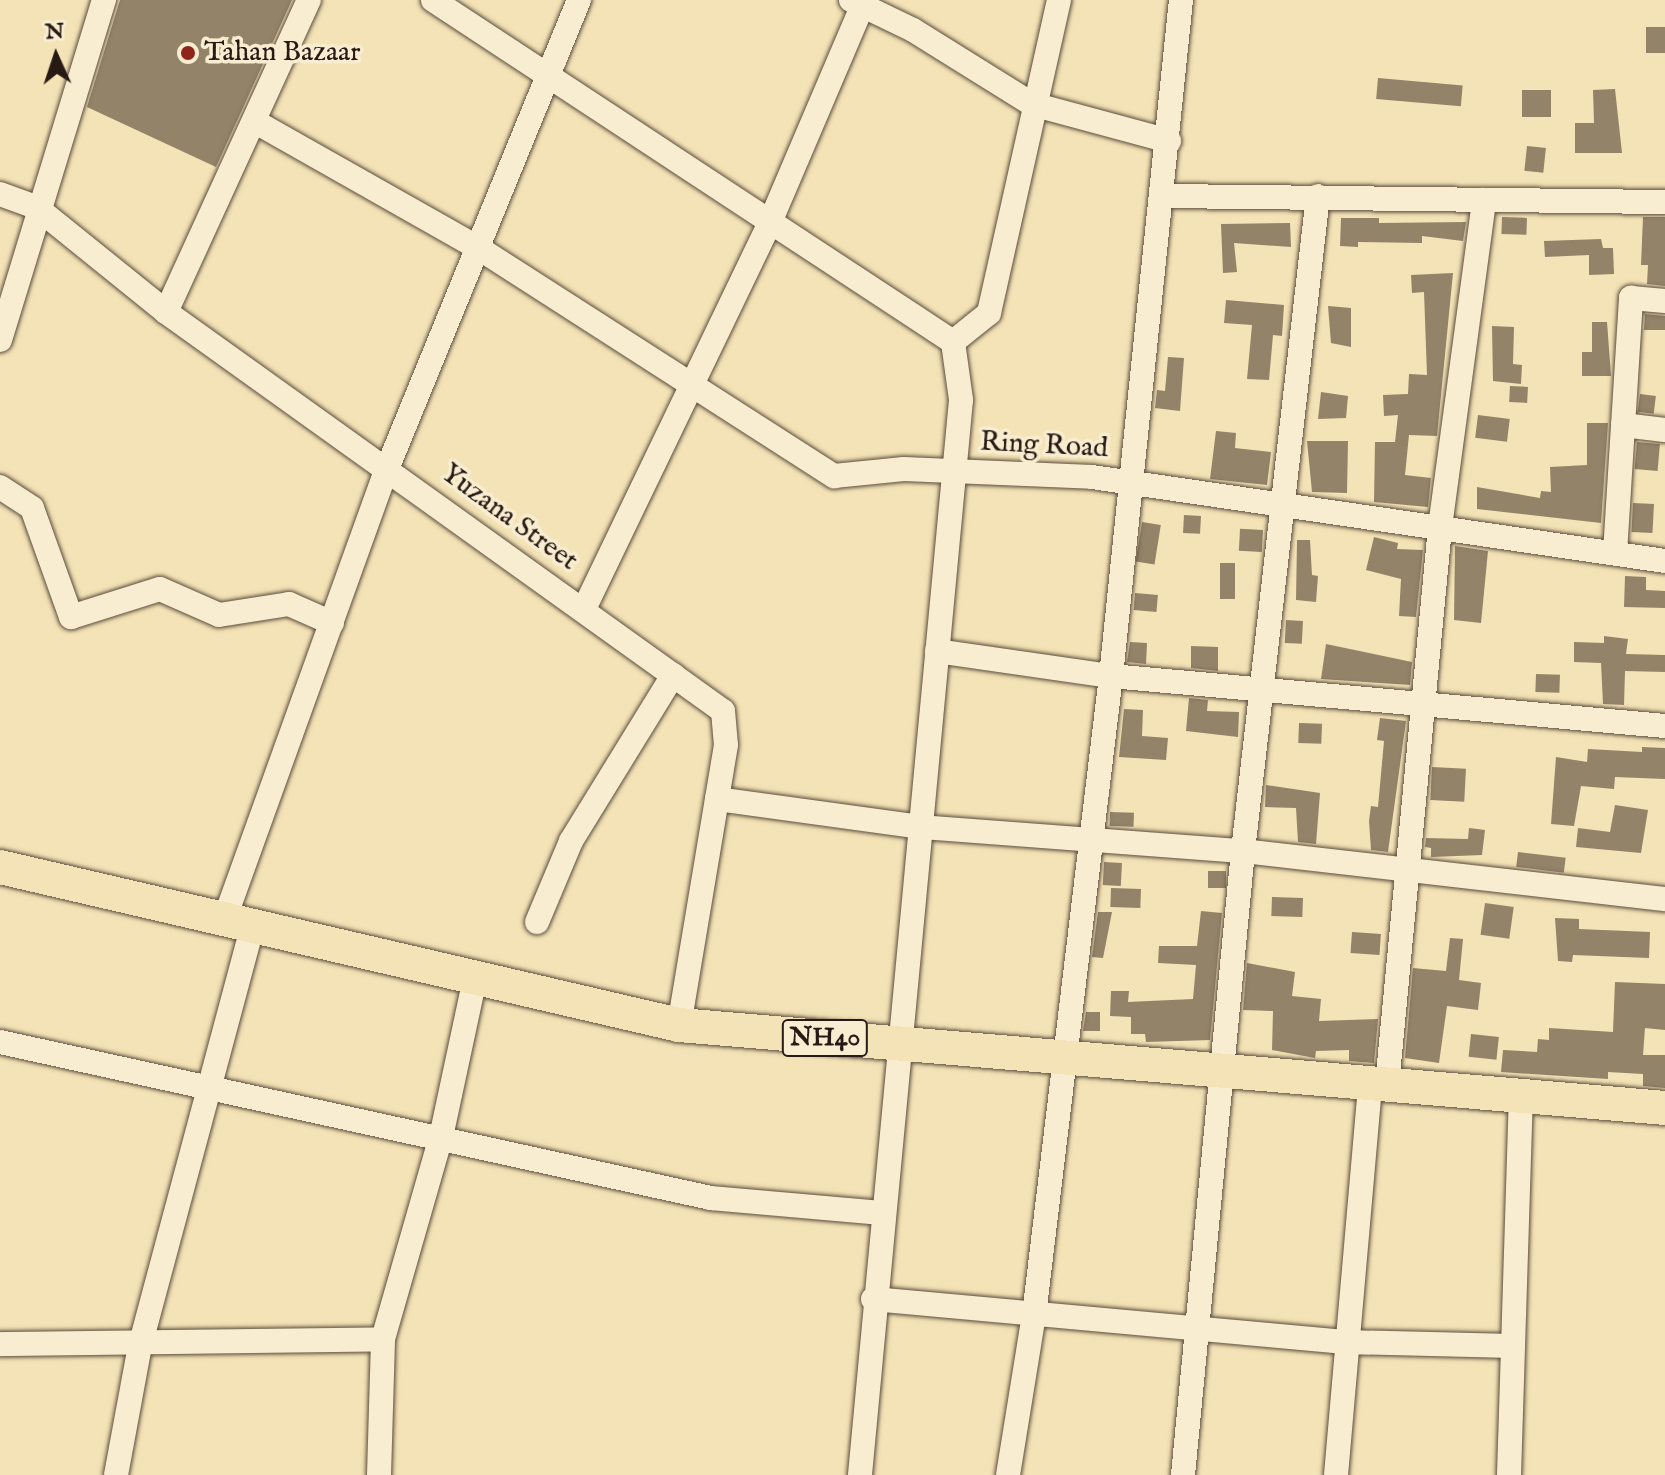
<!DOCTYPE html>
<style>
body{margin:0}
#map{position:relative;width:1665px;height:1475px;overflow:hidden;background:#f4e3b6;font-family:"IM FELL English",serif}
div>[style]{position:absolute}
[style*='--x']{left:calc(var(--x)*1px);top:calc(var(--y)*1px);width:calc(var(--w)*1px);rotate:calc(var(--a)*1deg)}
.building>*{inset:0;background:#928369;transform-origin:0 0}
.roads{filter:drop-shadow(0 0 2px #5a4c3d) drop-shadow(0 0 2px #5a4c3d)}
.minor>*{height:24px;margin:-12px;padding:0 12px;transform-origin:12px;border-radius:12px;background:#f8edd0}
.highway>*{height:34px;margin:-17px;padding:0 17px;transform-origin:17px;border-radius:17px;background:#f4e3b6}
.dots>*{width:22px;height:22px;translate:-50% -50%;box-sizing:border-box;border:4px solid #f8edd0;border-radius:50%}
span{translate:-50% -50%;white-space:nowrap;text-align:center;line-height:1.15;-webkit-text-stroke:7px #f8edd0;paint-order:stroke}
.shield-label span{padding:2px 6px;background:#f8edd0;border:2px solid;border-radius:6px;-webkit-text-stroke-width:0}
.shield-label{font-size:26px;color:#271a15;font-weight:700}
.poi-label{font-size:28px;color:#271a15}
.left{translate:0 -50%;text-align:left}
.street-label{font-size:28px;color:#271a15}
.north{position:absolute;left:16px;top:16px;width:80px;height:80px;-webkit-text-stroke:6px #f8edd0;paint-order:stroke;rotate:357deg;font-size:22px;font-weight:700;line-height:32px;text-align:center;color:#271a15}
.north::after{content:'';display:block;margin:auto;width:28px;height:36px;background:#271a15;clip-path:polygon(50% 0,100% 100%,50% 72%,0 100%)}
</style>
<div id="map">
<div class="building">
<div style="clip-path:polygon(120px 0,292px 0,216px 167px,87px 107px)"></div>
<div style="left:1665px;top:27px;width:26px;height:19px;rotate:90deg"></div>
<div style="left:1378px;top:78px;width:85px;height:21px;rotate:5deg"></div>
<div style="clip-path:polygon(1615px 89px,1622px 153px,1575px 153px,1575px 123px,1594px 123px,1593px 90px)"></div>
<div style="left:1522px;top:90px;width:29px;height:27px"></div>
<div style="left:1527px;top:146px;width:19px;height:25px;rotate:6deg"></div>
<div style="left:1502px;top:217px;width:25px;height:17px;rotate:2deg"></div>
<div style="clip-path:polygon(1643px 217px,1665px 217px,1665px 286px,1647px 284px,1648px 265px,1641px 265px)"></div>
<div style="clip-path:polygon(1341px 218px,1379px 218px,1379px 223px,1466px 222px,1463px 241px,1422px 236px,1422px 243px,1358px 242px,1358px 247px,1340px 246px)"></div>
<div style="clip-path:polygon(1290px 223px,1291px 247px,1234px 243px,1237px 272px,1223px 273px,1221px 224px)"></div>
<div style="clip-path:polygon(1601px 239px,1603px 248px,1613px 248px,1614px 274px,1589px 275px,1589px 255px,1545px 257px,1544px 241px)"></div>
<div style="clip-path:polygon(1453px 273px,1437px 436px,1409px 435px,1405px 475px,1431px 478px,1428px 507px,1374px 502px,1375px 442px,1395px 442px,1398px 415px,1384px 416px,1383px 395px,1408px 394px,1409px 374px,1427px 375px,1424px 292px,1412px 293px,1411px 275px)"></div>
<div style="clip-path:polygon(1226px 300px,1284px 305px,1282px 336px,1273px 335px,1269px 380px,1247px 379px,1252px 325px,1224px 323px)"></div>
<div style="clip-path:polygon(1328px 306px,1351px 308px,1351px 347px,1331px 343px)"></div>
<div style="clip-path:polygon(1645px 314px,1665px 316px,1665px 330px,1644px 330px)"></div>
<div style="clip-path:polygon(1592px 322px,1607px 322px,1611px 376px,1582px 376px,1582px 352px,1592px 352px)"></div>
<div style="clip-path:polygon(1492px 326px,1514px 327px,1513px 364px,1522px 365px,1521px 384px,1493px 381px)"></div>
<div style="clip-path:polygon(1168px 357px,1184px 358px,1180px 411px,1155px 408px,1157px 390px,1165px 391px)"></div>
<div style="left:1510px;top:386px;width:18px;height:16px;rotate:3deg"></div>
<div style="clip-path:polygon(1321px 392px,1348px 396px,1346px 418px,1318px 419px)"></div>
<div style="left:1640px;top:394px;width:16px;height:18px;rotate:7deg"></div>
<div style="left:1478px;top:415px;width:32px;height:23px;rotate:7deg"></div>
<div style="clip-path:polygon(1587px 423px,1608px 423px,1601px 523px,1477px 509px,1477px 487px,1540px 498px,1541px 491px,1551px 492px,1550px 467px,1587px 465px)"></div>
<div style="clip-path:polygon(1216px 431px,1236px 433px,1235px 448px,1271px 452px,1267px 485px,1210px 479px)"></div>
<div style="clip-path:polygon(1307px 441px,1348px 441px,1347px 493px,1312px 492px)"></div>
<div style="left:1637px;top:442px;width:23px;height:27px;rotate:5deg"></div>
<div style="left:1633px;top:503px;width:21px;height:29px;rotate:3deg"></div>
<div style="left:1184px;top:515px;width:17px;height:18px;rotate:3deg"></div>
<div style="left:1142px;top:522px;width:19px;height:40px;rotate:9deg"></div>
<div style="left:1263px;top:530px;width:22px;height:23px;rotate:93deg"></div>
<div style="clip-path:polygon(1374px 537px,1398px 543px,1397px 549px,1423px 550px,1416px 617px,1399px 616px,1401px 579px,1366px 570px)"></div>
<div style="clip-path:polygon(1297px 540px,1310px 540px,1312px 575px,1318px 576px,1316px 602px,1296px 600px)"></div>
<div style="clip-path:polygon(1455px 546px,1488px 551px,1481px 623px,1454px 620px)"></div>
<div style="left:1220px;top:563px;width:15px;height:36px"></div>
<div style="clip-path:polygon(1625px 576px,1646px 577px,1646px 590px,1665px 591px,1665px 608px,1624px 607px)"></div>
<div style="left:1135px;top:593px;width:23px;height:17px;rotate:5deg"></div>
<div style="left:1286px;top:620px;width:17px;height:23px;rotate:3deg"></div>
<div style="clip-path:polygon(1604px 636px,1628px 639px,1626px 654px,1665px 655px,1665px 672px,1625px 671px,1624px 705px,1603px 704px,1601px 663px,1574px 662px,1574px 642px,1604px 643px)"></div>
<div style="clip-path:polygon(1130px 642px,1147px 643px,1146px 664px,1127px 662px)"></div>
<div style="clip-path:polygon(1326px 644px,1412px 662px,1410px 685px,1321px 679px)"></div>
<div style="clip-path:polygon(1191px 646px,1218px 647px,1218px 671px,1191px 668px)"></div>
<div style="left:1536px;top:674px;width:24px;height:18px;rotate:2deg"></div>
<div style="clip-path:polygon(1189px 698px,1208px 700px,1207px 711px,1239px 712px,1238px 737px,1186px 731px)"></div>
<div style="clip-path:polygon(1124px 709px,1143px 710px,1142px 736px,1168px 738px,1166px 760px,1119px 757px)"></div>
<div style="clip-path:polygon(1380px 718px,1406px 721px,1388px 852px,1371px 850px,1369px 821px,1371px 806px,1378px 807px,1384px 741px,1377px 740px)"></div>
<div style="left:1299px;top:723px;width:23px;height:20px;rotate:2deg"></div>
<div style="clip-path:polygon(1642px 747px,1665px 748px,1665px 779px,1615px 777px,1614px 789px,1581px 786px,1574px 826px,1551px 824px,1556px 757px,1587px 762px,1588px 749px,1642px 752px)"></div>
<div style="left:1432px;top:767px;width:34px;height:33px;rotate:3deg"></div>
<div style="clip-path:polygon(1266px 785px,1320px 793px,1316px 844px,1298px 842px,1296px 808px,1265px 807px)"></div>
<div style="clip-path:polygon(1615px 805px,1648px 810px,1641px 853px,1576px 847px,1578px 828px,1610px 832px)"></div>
<div style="left:1110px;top:812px;width:24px;height:14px;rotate:2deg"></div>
<div style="clip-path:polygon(1469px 828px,1485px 830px,1482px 855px,1431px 857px,1431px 848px,1425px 847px,1426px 838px,1468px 839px)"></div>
<div style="left:1518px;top:852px;width:48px;height:15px;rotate:7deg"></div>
<div style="left:1104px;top:862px;width:18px;height:23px;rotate:3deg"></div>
<div style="left:1208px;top:871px;width:18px;height:17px"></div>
<div style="left:1111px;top:888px;width:30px;height:19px;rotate:2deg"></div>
<div style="left:1272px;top:897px;width:31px;height:19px;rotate:2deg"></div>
<div style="left:1485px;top:903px;width:29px;height:32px;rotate:8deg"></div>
<div style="clip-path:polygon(1201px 911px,1222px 913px,1210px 1040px,1146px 1042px,1145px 1034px,1131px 1034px,1131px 1017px,1110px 1016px,1111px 991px,1129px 991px,1128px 1002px,1193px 999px,1196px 965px,1158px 963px,1159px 946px,1197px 946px)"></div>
<div style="clip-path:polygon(1098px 912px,1112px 912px,1103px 958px,1092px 957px)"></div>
<div style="clip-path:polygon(1555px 918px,1579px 919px,1579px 929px,1650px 932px,1649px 958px,1573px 955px,1572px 962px,1558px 961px)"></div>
<div style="left:1352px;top:932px;width:29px;height:21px;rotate:4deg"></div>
<div style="clip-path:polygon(1450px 938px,1463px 939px,1459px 980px,1481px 983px,1478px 1010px,1447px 1006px,1439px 1063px,1405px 1058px,1413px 968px,1446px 971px)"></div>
<div style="clip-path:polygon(1247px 963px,1295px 972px,1292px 996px,1321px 999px,1319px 1021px,1378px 1019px,1374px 1063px,1349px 1061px,1349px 1050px,1316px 1051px,1315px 1058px,1272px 1050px,1273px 1011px,1243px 1010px)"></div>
<div style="clip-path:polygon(1615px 982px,1665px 984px,1665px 1030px,1645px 1028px,1643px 1055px,1665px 1055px,1665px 1088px,1643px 1086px,1643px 1074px,1608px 1072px,1608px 1079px,1501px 1072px,1503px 1050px,1537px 1052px,1538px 1039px,1549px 1040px,1549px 1028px,1613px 1032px)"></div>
<div style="clip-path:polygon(1086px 1012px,1100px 1012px,1100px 1031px,1083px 1031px)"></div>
<div style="left:1471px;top:1034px;width:28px;height:23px;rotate:6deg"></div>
</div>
<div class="roads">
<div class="minor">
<div style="--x:433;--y:0;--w:622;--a:33.33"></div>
<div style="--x:953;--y:342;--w:59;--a:82.1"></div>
<div style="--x:961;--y:400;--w:1080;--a:95.37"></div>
<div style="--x:851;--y:0;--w:69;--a:25.8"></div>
<div style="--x:913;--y:30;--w:140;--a:31.9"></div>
<div style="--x:1032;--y:104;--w:142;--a:15.1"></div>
<div style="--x:254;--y:121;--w:260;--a:29.5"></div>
<div style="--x:480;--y:249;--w:421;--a:32.7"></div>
<div style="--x:834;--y:476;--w:70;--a:-5.7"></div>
<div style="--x:904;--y:469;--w:188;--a:2.4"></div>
<div style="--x:1092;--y:477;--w:579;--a:8.34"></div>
<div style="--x:0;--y:194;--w:38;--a:20"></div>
<div style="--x:36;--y:207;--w:167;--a:38.9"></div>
<div style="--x:166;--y:312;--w:685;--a:35.62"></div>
<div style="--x:723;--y:711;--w:34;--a:85"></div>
<div style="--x:726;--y:745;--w:284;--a:99.5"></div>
<div style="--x:1165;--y:196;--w:500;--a:0.69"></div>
<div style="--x:166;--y:312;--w:343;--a:-65.4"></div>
<div style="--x:0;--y:340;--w:356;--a:-73"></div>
<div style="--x:953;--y:342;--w:46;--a:-38.9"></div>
<div style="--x:989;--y:313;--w:321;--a:-77.4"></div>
<div style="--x:1623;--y:425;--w:42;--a:6.8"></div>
<div style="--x:0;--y:487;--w:38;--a:33"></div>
<div style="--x:32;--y:508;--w:116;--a:70.3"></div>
<div style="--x:71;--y:617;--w:93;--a:-17.5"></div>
<div style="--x:160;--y:589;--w:64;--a:23.8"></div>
<div style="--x:219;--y:615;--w:71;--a:-8.9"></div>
<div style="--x:289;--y:604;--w:47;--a:23.8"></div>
<div style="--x:1615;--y:553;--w:256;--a:-86.4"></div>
<div style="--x:1631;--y:298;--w:34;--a:5"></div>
<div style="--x:584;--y:609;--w:432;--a:-64.3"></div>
<div style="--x:771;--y:220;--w:239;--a:-66.9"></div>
<div style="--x:937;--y:651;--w:176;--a:8.2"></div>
<div style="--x:1111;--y:676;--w:556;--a:5.16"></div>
<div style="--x:717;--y:799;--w:206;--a:7.8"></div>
<div style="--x:921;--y:827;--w:323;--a:4.3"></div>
<div style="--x:1243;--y:851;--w:425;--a:6.5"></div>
<div style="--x:226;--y:915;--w:474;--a:-70.2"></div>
<div style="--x:387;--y:469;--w:507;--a:-67.74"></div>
<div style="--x:537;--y:922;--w:88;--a:-67.2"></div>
<div style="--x:571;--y:841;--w:195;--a:-58.4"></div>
<div style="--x:0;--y:1042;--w:728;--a:12.38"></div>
<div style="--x:711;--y:1198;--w:171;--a:5"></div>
<div style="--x:1387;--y:1085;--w:561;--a:-84.57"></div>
<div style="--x:1440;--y:527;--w:330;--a:-82.3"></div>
<div style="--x:873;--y:1299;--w:474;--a:5.2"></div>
<div style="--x:1345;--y:1342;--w:168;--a:1.4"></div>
<div style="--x:0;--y:1344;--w:383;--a:-0.7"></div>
<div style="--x:383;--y:1339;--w:210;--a:-74"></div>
<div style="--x:441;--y:1137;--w:163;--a:-77.9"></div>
<div style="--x:116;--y:1475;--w:131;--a:-79.5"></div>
<div style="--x:140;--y:1346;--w:438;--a:-75"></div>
<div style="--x:379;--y:1475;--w:136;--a:-88.3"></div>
<div style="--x:1008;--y:1475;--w:162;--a:-80.8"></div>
<div style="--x:1034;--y:1315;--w:644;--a:-83.13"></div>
<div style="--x:1111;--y:676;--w:680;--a:-84.09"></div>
<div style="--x:1183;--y:1475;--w:627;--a:-84.51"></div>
<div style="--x:1243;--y:851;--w:659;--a:-83.47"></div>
<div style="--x:1336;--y:1475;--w:393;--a:-85"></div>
<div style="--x:1509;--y:1475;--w:378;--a:-88.2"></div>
</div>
<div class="highway">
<div style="--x:0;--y:867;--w:697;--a:13.1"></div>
<div style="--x:679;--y:1025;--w:989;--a:4.81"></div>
</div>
</div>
<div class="dots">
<div style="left:188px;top:53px;background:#8f2418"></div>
</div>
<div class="shield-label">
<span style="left:825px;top:1038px">NH40</span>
</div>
<div class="poi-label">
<span class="left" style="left:204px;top:53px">Tahan Bazaar</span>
</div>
<div class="street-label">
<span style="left:1044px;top:446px;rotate:3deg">Ring Road</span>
<span style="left:509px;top:518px;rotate:36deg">Yuzana Street</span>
</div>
<div class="north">N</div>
</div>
